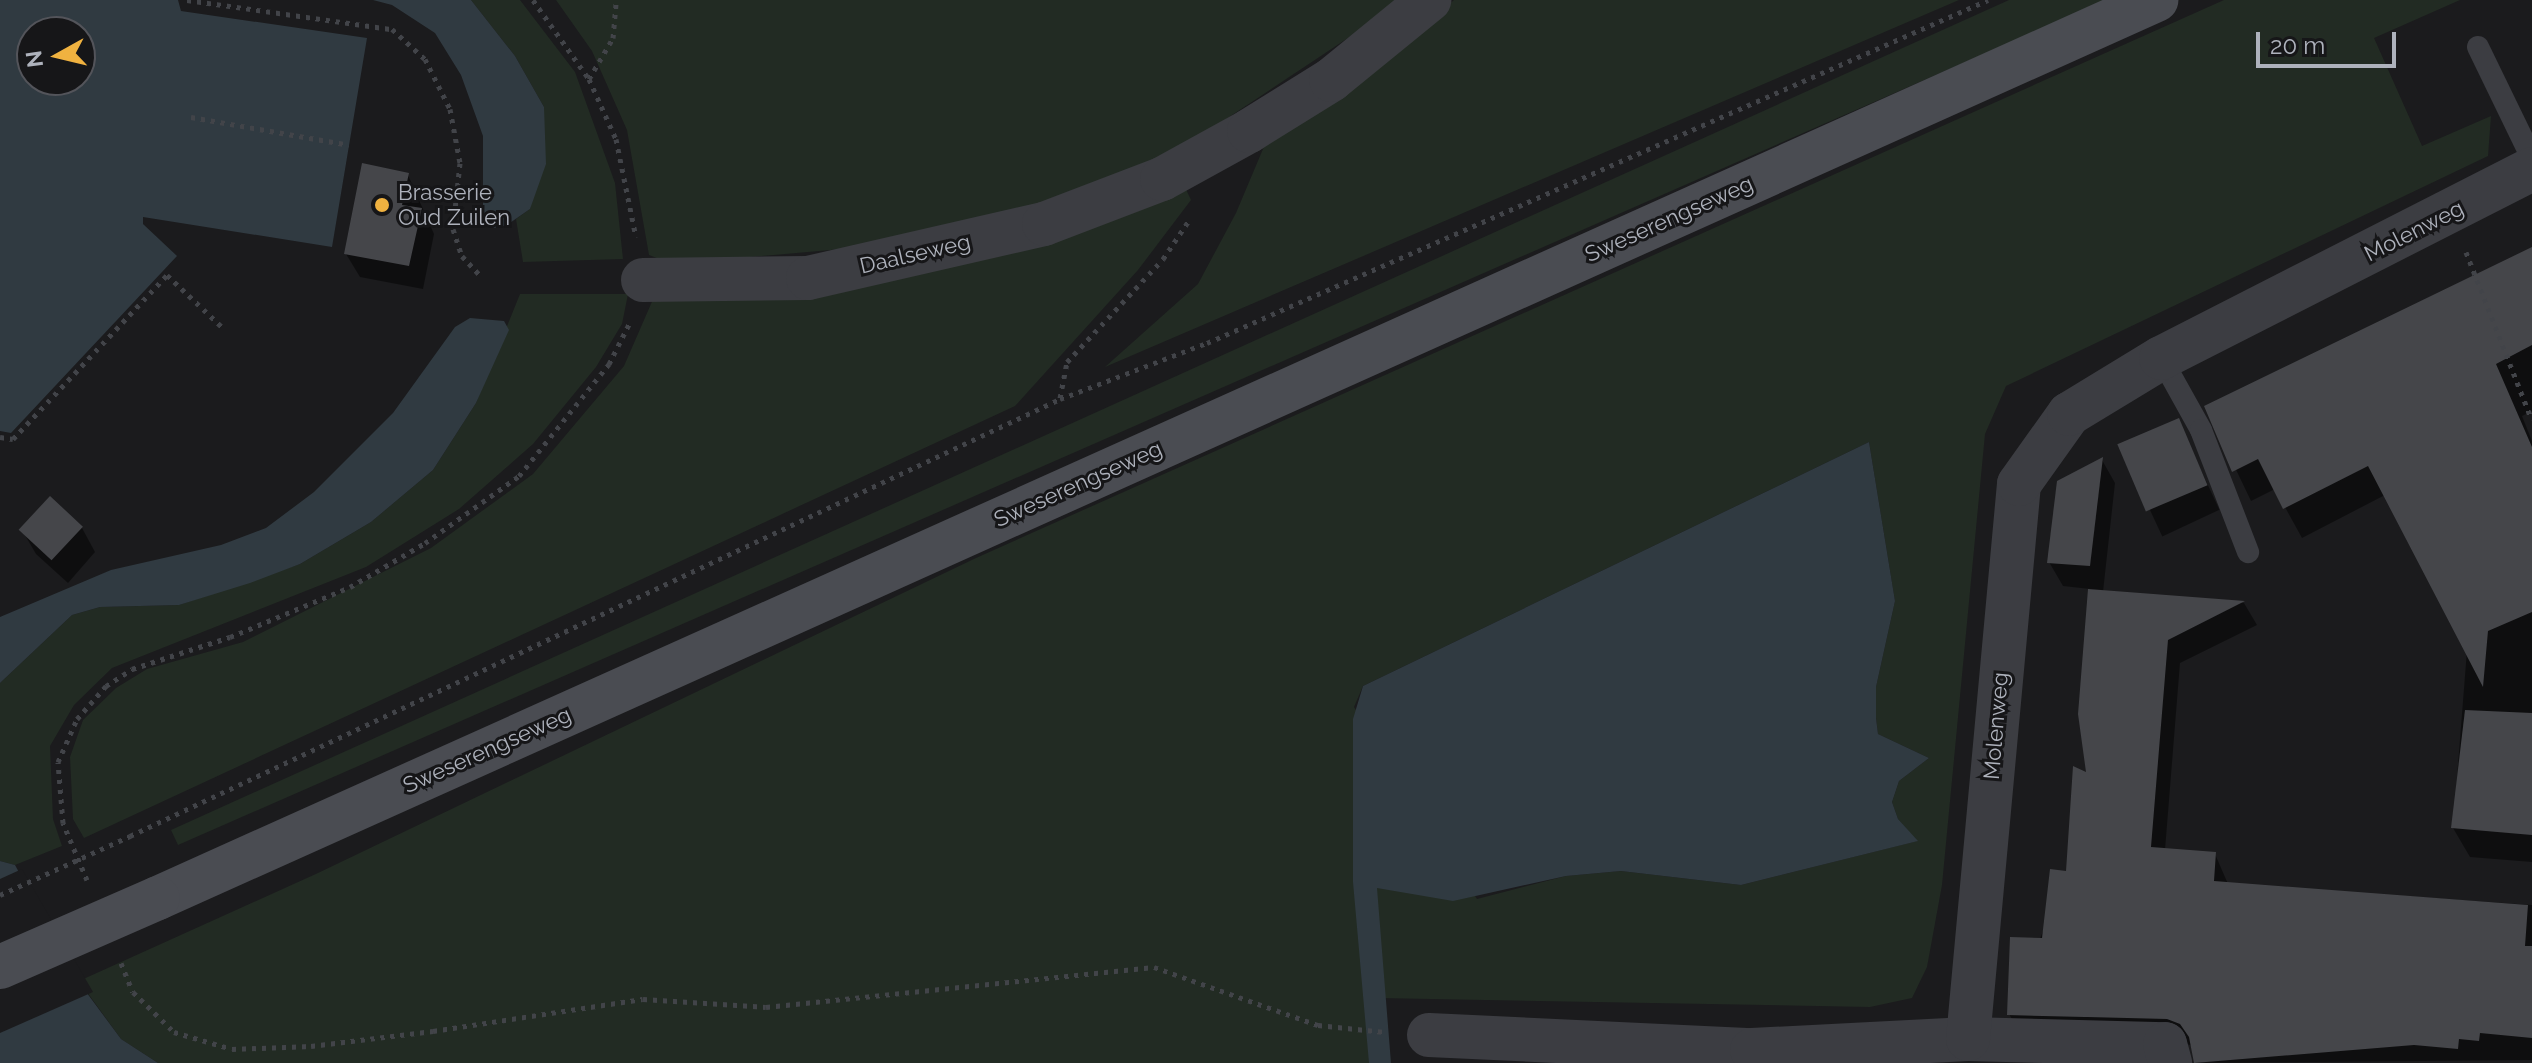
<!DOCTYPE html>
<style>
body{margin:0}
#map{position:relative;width:2532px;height:1063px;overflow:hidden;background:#1b1b1d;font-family:Raleway,sans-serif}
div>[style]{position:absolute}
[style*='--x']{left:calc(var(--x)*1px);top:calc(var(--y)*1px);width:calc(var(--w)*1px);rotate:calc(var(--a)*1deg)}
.green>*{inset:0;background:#222b23}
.water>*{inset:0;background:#303a41}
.pier>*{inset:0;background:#1b1b1d}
.shadow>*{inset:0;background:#0007;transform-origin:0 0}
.building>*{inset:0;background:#45464a;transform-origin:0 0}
.path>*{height:5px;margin-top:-2.5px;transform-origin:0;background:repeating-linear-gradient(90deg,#424449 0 4px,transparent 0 10px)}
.lane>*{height:22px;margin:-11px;padding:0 11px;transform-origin:11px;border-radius:11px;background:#3c3d42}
.street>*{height:44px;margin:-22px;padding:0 22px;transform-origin:22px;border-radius:22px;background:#3c3d42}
.secondary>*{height:44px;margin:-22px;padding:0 22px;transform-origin:22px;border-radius:22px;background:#4a4c52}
.path-bridge>*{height:5px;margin-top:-2.5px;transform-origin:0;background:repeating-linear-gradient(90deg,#424449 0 4px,transparent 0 10px)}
.secondary-bridge>*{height:44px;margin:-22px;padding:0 22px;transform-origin:22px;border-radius:22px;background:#4a4c52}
.dots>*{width:22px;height:22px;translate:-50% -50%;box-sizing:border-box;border:4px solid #161618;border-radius:50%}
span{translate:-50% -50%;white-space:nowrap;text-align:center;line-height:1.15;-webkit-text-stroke:6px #161618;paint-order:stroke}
.poi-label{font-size:22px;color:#aeb2bc}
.left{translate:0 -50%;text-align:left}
.street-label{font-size:22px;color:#aeb2bc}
.north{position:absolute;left:16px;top:16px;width:80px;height:80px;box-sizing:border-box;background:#161618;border:2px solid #53545a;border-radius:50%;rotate:262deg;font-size:22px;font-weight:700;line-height:32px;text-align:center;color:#aeb2bc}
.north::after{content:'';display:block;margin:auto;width:28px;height:36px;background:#f0b240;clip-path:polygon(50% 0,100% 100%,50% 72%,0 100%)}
.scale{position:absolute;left:2256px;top:32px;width:140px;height:36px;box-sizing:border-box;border:4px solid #aeb2bc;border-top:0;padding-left:10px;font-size:24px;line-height:28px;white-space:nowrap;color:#aeb2bc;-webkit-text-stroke:6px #161618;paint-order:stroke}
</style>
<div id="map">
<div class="green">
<div style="clip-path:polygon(471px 0,520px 0,575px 72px,615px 183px,623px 259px,523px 262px,516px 219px,530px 209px,544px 107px,515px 56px)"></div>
<div style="clip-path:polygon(556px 0,1405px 0,1163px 161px,1054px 205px,853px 248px,672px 264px,649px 255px,627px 130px,592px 51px)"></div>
<div style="clip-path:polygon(1454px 0,1959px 0,1105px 367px,1198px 284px,1236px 213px,1271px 130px,1369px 75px)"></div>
<div style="clip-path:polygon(2009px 0,2107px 0,178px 845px,171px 830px)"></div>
<div style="clip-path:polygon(evenodd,2224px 0,2460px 0,2374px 38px,2422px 146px,2491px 116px,2488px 156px,2006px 386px,1985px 434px,1942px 885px,1927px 967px,1912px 998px,1870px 1007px,1378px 998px,1383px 1063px,158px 1063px,121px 1039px,79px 981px,318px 873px,976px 558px,2224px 0,1869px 442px,1895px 601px,1876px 687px,1876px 718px,1878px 734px,1929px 758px,1899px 781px,1892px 802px,1898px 819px,1917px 841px,1741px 885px,1621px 871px,1566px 876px,1477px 899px,1354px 707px,1363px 686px,1869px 442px)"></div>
<div style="clip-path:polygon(1184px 185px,1191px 200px,1138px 270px,1015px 406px,84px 838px,73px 819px,70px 757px,83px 720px,116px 688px,147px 669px,243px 642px,431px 548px,533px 474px,624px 366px,654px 297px)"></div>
<div style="clip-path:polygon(520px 294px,628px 294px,622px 324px,596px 367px,533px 444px,459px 509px,366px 567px,112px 668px,74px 705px,50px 746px,53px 819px,62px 846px,15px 865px,0 861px,0 683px,72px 615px,100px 607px,179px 605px,300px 564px,371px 522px,433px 470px,476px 403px)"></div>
</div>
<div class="water">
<div style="clip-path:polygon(evenodd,0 0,178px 0,181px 11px,367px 38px,332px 247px,143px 217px,143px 224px,177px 256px,11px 433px,0 431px,0 0,32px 32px,80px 32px,80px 80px,32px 80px,32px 32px)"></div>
<div style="clip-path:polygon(373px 0,471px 0,515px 56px,544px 107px,546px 164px,530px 209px,507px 225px,494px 228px,483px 213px,483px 136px,461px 75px,435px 33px,392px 5px)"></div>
<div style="clip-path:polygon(470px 318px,504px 321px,509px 330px,476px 403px,433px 470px,371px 522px,300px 564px,250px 583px,179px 605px,100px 607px,72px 615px,0 683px,0 617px,111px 570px,221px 545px,266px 528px,314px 492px,393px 413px,455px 327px)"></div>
<div style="clip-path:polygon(1869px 442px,1895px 601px,1876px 687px,1876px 718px,1878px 734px,1929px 758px,1899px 781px,1892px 802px,1898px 819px,1918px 841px,1741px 885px,1621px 871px,1566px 876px,1453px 901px,1377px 888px,1391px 1063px,1369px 1063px,1353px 882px,1353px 719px,1363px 686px)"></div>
<div style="clip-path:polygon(0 861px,15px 865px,78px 981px,121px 1039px,158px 1063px,0 1063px)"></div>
</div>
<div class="pier">
<div style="clip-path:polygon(22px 869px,93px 992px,0 1033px,0 879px)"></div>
</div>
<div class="shadow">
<div style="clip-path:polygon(408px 175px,434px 234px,423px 289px,360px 277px,346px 254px)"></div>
<div style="clip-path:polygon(2532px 250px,2532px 411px,2522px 416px,2532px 441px,2532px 862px,2470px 857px,2453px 828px,2467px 650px,2385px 495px,2302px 538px,2275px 489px,2251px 501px,2206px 407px)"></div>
<div style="left:2178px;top:421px;width:98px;height:63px;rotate:65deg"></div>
<div style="clip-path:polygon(2102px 460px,2115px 483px,2103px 592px,2244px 603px,2257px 625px,2180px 663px,2165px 850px,2215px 854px,2228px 884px,2532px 905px,2532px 1060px,2196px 1063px,2193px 1046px,2181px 1042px,2023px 1038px,2009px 1014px,2067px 873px,2088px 775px,2080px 714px,2090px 589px,2063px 586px,2049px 562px)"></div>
<div style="clip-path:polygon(82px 528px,95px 552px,68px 583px,36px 554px,22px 530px)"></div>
</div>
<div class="building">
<div style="clip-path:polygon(362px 163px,409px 173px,402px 205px,422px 208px,409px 266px,344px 254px)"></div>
<div style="clip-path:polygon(2532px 247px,2532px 345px,2496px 364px,2532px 447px,2532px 612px,2488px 631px,2483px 687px,2368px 466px,2283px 509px,2258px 459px,2232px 472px,2204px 406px)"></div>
<div style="left:2179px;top:418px;width:73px;height:67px;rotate:67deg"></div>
<div style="clip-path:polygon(2103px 457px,2090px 566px,2047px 563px,2057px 481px)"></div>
<div style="left:50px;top:496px;width:45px;height:46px;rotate:43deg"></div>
<div style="clip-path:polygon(2088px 589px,2245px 601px,2168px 640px,2151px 847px,2216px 852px,2214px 881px,2528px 905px,2525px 946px,2532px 946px,2532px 1038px,2480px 1033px,2479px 1041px,2459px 1039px,2458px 1049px,2414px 1045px,2194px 1063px,2189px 1037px,2180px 1024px,2167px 1019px,2007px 1015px,2010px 937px,2042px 938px,2050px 869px,2066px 871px,2073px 766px,2086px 772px,2078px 714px)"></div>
<div style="clip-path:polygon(2465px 710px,2532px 713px,2532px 835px,2451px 828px)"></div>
</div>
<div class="path">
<div style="--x:187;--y:0;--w:207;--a:8.1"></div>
<div style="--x:392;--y:29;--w:45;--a:42.3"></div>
<div style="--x:425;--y:59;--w:56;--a:63.4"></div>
<div style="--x:450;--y:109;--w:55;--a:79.5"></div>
<div style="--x:460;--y:163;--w:66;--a:96.1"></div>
<div style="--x:453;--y:229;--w:28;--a:72"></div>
<div style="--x:462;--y:256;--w:25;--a:47"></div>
<div style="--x:533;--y:0;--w:97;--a:54.7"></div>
<div style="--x:589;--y:79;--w:66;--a:65.8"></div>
<div style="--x:616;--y:139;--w:100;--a:78.5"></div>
<div style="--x:589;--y:79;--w:48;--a:-59.7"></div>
<div style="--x:613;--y:38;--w:38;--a:-85"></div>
<div style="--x:191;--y:117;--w:160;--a:10"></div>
<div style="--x:2466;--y:252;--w:180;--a:68.6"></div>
<div style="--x:1060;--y:398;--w:37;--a:-79"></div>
<div style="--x:1067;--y:362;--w:141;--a:-47"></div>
<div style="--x:1163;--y:259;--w:48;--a:-56"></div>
<div style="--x:0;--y:437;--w:13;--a:9"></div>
<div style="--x:13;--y:439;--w:225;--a:-46.8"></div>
<div style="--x:167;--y:275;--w:77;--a:43.4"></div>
<div style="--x:130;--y:836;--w:1028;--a:-25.17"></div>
<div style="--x:1060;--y:399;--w:157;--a:-20.9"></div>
<div style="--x:1207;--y:343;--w:853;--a:-23.71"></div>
<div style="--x:87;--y:880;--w:62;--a:-112.8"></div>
<div style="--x:63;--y:823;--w:61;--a:-94.7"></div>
<div style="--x:58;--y:762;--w:47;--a:-66.2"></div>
<div style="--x:77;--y:719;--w:44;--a:-48.7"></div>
<div style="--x:106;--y:686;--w:31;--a:-33"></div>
<div style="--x:132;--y:669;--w:103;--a:-18.1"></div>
<div style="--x:230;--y:637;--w:130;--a:-22.6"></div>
<div style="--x:350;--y:587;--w:87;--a:-30.4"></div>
<div style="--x:425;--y:543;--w:115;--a:-35.5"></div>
<div style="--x:519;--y:476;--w:144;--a:-51.2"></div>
<div style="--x:609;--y:364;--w:45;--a:-63.4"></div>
<div style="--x:121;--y:963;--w:31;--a:68"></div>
<div style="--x:133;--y:992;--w:57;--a:44.3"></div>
<div style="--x:174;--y:1032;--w:60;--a:16.3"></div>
<div style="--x:232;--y:1049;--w:79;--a:-2.2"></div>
<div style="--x:311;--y:1046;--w:123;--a:-7"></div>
<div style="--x:433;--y:1031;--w:212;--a:-8.7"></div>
<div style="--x:643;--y:999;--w:123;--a:3.7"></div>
<div style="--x:766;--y:1007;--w:390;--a:-5.9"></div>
<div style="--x:1154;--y:967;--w:174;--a:19.5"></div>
<div style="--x:1318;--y:1025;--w:67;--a:6"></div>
</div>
<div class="lane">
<div style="--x:2478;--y:47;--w:123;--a:64.1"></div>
<div style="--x:2161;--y:358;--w:82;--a:60.9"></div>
<div style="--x:2201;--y:430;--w:131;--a:68.9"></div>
</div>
<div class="street">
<div style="--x:643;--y:280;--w:165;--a:-0.7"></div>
<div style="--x:808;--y:278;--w:242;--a:-12.9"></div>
<div style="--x:1044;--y:224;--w:126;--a:-20.9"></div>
<div style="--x:1162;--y:179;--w:99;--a:-28.9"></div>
<div style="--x:1249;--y:131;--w:97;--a:-31.9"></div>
<div style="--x:1331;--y:80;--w:127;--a:-39.2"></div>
<div style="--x:1429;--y:1035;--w:323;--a:2.7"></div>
<div style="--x:1752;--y:1050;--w:216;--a:-2.9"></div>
<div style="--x:1968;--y:1039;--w:197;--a:1.5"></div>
<div style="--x:2165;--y:1044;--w:20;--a:75"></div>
<div style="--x:1968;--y:1039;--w:557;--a:-84.75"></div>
<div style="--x:2019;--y:484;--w:86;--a:-54.5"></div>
<div style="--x:2069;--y:414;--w:108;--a:-31.3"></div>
<div style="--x:2161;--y:358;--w:416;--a:-27"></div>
</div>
<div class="secondary">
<div style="--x:158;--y:898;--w:2191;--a:-24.2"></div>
</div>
<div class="path-bridge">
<div style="--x:0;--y:895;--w:143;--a:-24.4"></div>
</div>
<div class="secondary-bridge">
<div style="--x:0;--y:967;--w:172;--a:-23.6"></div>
</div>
<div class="dots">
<div style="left:382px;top:205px;background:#f0b240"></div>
</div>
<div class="poi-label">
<span class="left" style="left:398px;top:205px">Brasserie<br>Oud Zuilen</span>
</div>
<div class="street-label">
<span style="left:1669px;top:219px;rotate:-24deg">Sweserengseweg</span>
<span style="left:2414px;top:231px;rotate:-27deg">Molenweg</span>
<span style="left:915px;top:254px;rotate:-13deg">Daalseweg</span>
<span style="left:1078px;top:484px;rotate:-24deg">Sweserengseweg</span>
<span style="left:1996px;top:726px;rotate:-85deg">Molenweg</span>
<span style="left:487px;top:750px;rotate:-24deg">Sweserengseweg</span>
</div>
<div class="north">N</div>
<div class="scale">20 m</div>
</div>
